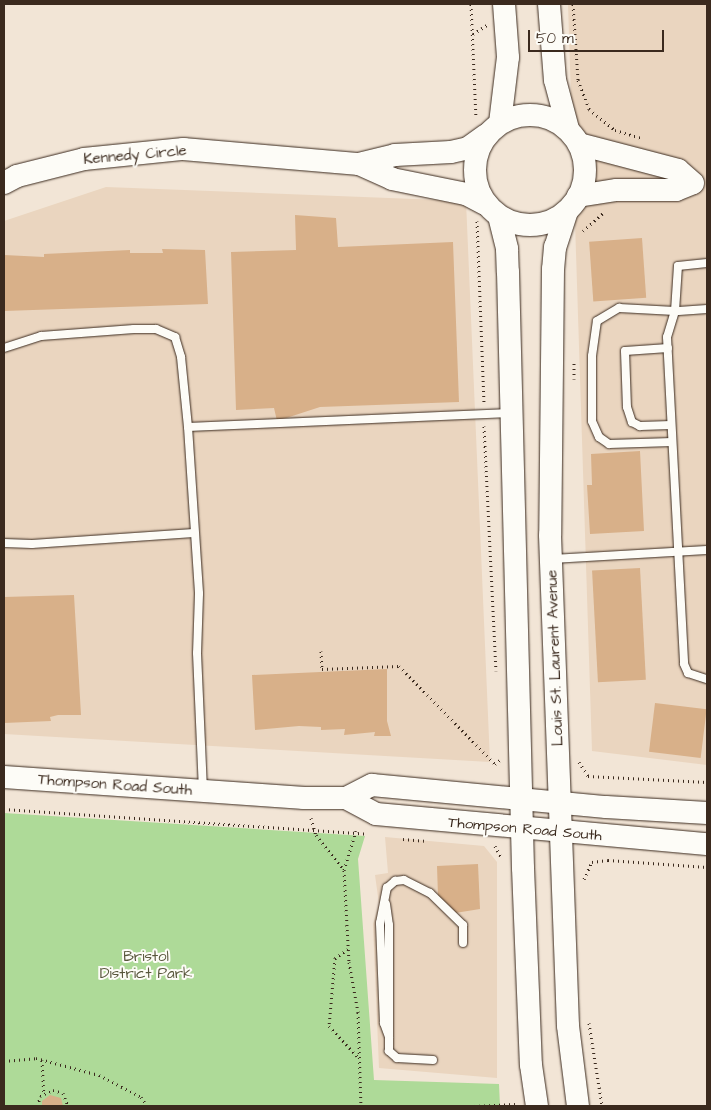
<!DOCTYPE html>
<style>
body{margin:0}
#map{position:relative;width:711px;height:1110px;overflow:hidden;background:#f2e5d6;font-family:"Architects Daughter",sans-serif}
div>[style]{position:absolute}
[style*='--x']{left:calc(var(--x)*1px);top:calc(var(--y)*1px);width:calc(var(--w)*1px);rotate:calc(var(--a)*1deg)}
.built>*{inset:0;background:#ead5bf}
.green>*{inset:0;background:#aeda98}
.building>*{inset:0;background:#d8b089;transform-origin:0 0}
.path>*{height:3px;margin-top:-1.5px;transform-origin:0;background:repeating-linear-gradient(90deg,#3b2a1e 0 1px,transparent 0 5px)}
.roads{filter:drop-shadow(0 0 1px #3b2a1e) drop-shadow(0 0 1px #3b2a1e)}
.lane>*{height:8px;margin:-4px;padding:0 4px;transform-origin:4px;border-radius:4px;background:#fdfcf7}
.secondary>*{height:22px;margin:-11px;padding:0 11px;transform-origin:11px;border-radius:11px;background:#fdfcf7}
.secondary>.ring{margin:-11px;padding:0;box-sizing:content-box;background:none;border:22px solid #fdfcf7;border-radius:50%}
span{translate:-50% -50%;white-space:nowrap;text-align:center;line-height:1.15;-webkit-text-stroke:4px #fdfcf7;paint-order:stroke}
.street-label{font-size:15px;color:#3b2a1e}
.park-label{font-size:15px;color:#58563c}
.frame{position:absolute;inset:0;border:5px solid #3b2a1e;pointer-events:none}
.scale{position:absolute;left:528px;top:30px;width:136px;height:22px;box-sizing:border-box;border:2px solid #3b2a1e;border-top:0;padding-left:6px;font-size:15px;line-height:18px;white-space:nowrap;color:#3b2a1e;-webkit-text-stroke:4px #fdfcf7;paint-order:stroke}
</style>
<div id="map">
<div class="built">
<div style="clip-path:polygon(568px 4px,707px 4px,707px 765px,592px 751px)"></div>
<div style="clip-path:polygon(106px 187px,466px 201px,490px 762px,4px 734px,4px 221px)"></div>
<div style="clip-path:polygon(385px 837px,484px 846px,497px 862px,497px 1078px,379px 1068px,373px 924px,379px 904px,375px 875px,388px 873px)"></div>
</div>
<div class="green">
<div style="clip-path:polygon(4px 813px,365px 836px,358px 859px,374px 1080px,499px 1084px,500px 1106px,4px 1106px)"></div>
</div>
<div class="building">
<div style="clip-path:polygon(295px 215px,336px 218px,338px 247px,453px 242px,459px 402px,320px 407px,277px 421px,274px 408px,236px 410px,231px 252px,296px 250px)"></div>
<div style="left:642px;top:238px;width:60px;height:53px;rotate:86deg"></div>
<div style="clip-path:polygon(162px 249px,205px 250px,208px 304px,4px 311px,4px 255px,44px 257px,44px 254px,130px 250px,130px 253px,163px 253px)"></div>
<div style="clip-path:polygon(640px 451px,644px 531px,590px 534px,587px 485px,592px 485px,591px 454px)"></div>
<div style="left:640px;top:568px;width:112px;height:48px;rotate:87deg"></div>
<div style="clip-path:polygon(74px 595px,81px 715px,58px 715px,50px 717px,51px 721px,4px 723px,4px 597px)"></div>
<div style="clip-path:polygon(387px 669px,387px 721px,391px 736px,374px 736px,375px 732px,344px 735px,345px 729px,321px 730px,321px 727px,299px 726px,255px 730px,252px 675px)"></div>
<div style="left:655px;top:703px;width:52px;height:49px;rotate:7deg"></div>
<div style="clip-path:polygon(478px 864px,480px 909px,455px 913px,438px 896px,437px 866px)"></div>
<div style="clip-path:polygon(50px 1095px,61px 1098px,63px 1106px,42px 1106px,42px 1101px)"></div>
</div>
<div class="path">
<div style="--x:471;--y:4;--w:114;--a:87.5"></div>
<div style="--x:573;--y:4;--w:76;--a:86.2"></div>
<div style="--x:578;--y:80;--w:31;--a:69"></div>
<div style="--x:589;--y:109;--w:33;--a:39"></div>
<div style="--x:615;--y:130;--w:28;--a:17"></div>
<div style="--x:473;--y:34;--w:17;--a:-33"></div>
<div style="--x:477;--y:221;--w:181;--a:87.8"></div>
<div style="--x:583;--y:231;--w:28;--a:-42"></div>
<div style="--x:574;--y:379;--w:17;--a:-90"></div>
<div style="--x:484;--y:426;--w:245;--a:87.2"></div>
<div style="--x:321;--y:651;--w:18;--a:87"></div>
<div style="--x:322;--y:669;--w:77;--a:-2.2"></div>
<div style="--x:399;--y:666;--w:137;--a:45.6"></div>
<div style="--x:495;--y:764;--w:6;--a:-39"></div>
<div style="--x:579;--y:762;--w:17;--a:57"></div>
<div style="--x:588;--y:776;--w:119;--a:2.9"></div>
<div style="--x:4;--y:809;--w:364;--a:3.9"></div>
<div style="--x:311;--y:818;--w:18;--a:74"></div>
<div style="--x:316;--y:835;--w:45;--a:51.3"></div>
<div style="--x:344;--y:870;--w:92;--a:86.9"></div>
<div style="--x:349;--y:962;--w:51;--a:79.8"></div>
<div style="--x:358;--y:1012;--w:94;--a:88.2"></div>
<div style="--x:403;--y:839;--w:21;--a:5"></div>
<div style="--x:495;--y:846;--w:13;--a:61"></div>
<div style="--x:344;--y:870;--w:41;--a:-72.9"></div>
<div style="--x:584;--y:879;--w:19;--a:-65"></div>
<div style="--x:592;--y:862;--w:16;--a:-7"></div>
<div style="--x:608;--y:860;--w:99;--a:4"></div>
<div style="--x:348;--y:949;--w:16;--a:145"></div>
<div style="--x:335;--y:958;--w:68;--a:95"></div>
<div style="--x:329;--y:1026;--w:42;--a:46.9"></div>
<div style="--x:589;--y:1023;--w:84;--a:81.1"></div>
<div style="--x:42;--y:1060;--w:33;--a:87"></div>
<div style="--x:4;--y:1061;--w:32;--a:-5"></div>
<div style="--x:36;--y:1058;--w:65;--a:15.1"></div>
<div style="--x:99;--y:1075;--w:47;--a:27.6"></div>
<div style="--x:141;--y:1097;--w:11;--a:56"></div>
<div style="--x:38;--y:1106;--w:10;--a:-79"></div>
<div style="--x:40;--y:1096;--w:14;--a:-25"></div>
<div style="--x:53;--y:1090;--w:10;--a:17"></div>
<div style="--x:63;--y:1093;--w:14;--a:69"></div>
<div style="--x:163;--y:1106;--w:16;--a:0"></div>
<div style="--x:474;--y:1106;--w:41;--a:-2.8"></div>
</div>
<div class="roads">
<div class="lane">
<div style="--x:707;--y:309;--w:32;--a:176"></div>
<div style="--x:675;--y:311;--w:27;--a:107"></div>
<div style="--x:667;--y:337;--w:327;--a:87"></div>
<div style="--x:684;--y:664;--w:10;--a:66"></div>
<div style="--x:688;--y:673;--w:20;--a:18"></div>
<div style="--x:4;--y:348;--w:39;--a:-18"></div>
<div style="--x:41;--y:336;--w:93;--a:-4.3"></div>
<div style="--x:134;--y:329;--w:22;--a:0"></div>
<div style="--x:156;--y:329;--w:21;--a:23"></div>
<div style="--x:175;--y:337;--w:21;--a:73"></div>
<div style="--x:181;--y:357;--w:70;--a:84.3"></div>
<div style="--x:188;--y:427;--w:167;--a:86.2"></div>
<div style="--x:199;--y:594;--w:59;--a:91.9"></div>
<div style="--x:197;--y:653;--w:136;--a:87.5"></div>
<div style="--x:668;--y:348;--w:43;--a:176"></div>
<div style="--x:625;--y:351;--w:56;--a:88"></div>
<div style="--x:627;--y:407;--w:16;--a:72"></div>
<div style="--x:632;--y:422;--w:9;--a:27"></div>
<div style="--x:640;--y:426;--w:31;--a:-2"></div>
<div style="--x:188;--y:427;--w:322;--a:-2.5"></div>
<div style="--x:672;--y:442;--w:63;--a:178.2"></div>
<div style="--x:609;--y:444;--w:12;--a:-145"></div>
<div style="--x:599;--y:437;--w:17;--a:-114"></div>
<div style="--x:592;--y:421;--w:65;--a:-90"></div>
<div style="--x:592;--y:356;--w:35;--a:-82"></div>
<div style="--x:597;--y:321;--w:26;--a:-31"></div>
<div style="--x:619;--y:308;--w:56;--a:3.1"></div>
<div style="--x:675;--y:311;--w:45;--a:-86.2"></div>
<div style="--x:678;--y:266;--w:29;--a:-6"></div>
<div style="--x:4;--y:543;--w:28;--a:2"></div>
<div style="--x:32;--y:544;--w:162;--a:-3.9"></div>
<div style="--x:552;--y:559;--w:155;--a:-3.3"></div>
<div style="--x:386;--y:904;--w:21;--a:82"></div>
<div style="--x:389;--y:925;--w:110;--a:90"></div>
<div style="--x:433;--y:1060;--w:36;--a:-177"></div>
<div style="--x:397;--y:1058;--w:11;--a:-139"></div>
<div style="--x:389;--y:1051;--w:14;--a:-90"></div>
<div style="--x:389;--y:1037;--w:15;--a:-110"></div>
<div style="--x:384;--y:1023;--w:100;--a:-92.3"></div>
<div style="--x:380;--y:923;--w:36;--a:-79"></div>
<div style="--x:387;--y:888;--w:11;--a:-41"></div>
<div style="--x:395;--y:881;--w:9;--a:-6"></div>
<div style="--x:404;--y:880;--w:29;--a:27"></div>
<div style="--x:430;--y:893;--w:46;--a:44.1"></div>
<div style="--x:463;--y:925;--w:18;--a:90"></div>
</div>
<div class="secondary">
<div style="--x:549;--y:4;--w:76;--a:85.5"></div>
<div style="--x:555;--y:80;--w:51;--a:75.1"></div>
<div class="ring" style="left:475px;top:115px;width:88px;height:88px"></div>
<div style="--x:500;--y:123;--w:66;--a:-83.1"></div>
<div style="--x:508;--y:57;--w:53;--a:-94.3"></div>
<div style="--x:359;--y:164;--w:36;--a:24"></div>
<div style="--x:392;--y:179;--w:76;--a:11.5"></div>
<div style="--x:466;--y:194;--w:21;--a:28"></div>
<div style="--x:4;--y:183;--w:15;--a:-28"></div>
<div style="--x:17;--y:176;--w:69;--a:-14.2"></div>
<div style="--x:84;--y:159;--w:100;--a:-5.8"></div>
<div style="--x:183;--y:149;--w:177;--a:4.9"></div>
<div style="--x:359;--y:164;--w:37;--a:-14"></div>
<div style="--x:395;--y:155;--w:56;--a:-3.1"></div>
<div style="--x:451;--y:152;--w:17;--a:-13"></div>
<div style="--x:468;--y:148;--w:22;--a:-36"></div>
<div style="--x:578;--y:196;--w:39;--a:-9"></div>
<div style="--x:617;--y:190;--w:59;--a:0"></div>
<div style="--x:676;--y:190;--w:18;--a:-22"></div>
<div style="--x:693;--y:183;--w:20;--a:-139"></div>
<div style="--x:678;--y:170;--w:102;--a:-165.3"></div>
<div style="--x:567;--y:211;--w:38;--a:108"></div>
<div style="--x:555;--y:247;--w:22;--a:95"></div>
<div style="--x:553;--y:269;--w:266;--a:90.6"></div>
<div style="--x:550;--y:535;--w:491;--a:87.9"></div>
<div style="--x:568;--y:1026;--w:81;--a:82.9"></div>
<div style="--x:499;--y:216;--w:34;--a:76"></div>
<div style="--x:507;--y:249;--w:23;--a:88"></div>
<div style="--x:508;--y:272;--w:596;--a:88.56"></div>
<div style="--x:523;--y:868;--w:197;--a:87.7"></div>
<div style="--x:531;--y:1065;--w:41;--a:81.7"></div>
<div style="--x:4;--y:777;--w:301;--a:4"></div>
<div style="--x:304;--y:798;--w:42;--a:0"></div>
<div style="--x:346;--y:798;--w:29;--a:-27"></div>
<div style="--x:372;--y:785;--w:235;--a:5.4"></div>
<div style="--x:606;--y:807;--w:101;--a:3.4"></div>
<div style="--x:346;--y:798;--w:34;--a:28"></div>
<div style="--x:376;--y:814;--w:332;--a:5.2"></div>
</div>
</div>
<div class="street-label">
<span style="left:135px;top:155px;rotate:-5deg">Kennedy Circle</span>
<span style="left:555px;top:658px;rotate:-92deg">Louis St. Laurent Avenue</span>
<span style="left:115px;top:785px;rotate:4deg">Thompson Road South</span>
<span style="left:525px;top:829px;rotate:5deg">Thompson Road South</span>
</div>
<div class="park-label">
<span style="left:146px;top:965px">Bristol<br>District Park</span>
</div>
<div class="frame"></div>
<div class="scale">50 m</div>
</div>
